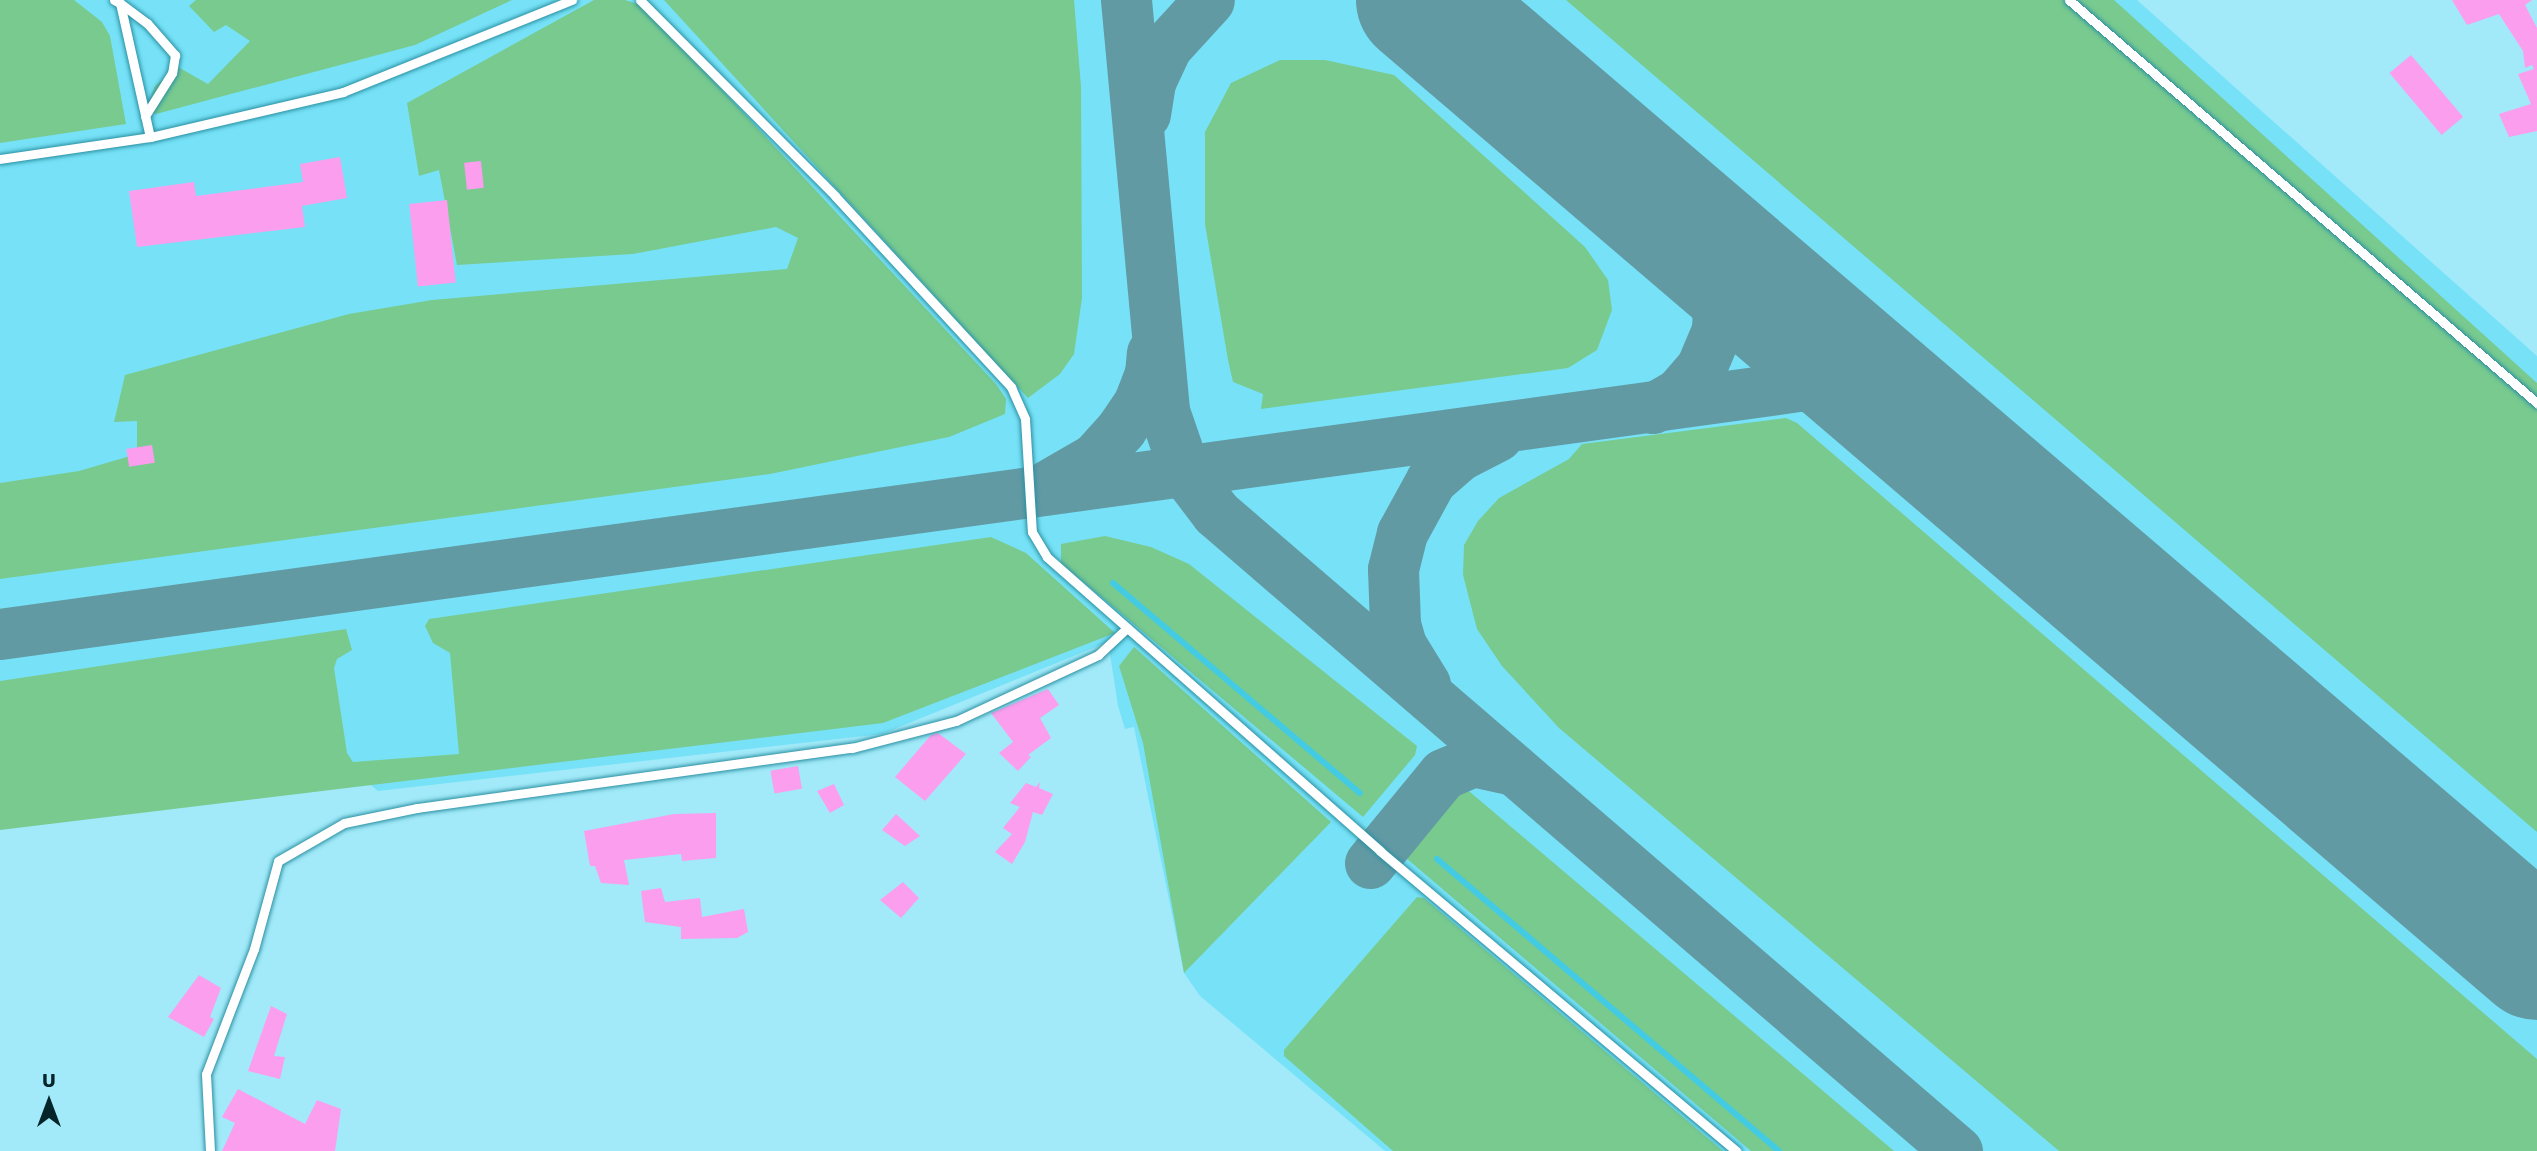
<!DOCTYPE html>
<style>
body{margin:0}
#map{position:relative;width:2537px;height:1151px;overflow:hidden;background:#a2eaf9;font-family:Rubik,sans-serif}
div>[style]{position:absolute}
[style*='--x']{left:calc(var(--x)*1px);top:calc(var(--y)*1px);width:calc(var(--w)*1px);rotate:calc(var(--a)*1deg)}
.built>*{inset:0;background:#77e2f7}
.green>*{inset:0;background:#78ca8f}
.stream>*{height:6px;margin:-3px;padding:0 3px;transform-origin:3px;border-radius:3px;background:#43cbe3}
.taxiway>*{height:51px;margin:-25.5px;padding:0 25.5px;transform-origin:25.5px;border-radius:25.5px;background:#629aa4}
.runway>*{height:130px;margin:-65px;padding:0 65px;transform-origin:65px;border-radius:65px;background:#629aa4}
.building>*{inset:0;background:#fb9eee;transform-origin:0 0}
.roads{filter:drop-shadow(0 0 2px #2b90a2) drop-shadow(0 0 2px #2b90a2)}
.service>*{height:9px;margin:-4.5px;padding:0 4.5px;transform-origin:4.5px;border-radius:4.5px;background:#fff}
span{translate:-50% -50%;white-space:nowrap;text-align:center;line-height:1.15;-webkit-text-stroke:5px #a2eaf9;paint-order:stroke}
.north{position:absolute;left:14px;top:1067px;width:70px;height:70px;-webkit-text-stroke:5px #a2eaf9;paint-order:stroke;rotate:0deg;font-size:19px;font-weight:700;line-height:28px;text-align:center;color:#05252a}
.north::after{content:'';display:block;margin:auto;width:24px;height:32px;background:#05252a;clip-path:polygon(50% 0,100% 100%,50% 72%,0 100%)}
</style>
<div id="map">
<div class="built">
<div style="clip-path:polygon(0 0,2137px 0,2537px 356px,2537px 1151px,1385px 1151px,1200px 996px,1184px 973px,1134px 727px,1125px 729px,1118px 706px,1108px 642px,882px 734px,378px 791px,321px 745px,0 792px)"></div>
</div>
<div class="green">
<div style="clip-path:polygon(0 0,74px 0,102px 22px,110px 36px,126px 124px,0 143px)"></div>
<div style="clip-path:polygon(196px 0,512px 0,415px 45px,156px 114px,145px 111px,155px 86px,178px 67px,208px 84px,250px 41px,226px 25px,214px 32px,189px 6px)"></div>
<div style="clip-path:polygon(594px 0,625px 0,644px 6px,996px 384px,1006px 399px,1005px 414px,949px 437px,770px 474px,0 579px,0 483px,79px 471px,137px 454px,137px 421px,114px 422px,125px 375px,349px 314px,432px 300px,787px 269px,798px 238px,776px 227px,633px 254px,457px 265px,439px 170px,419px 176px,407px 103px)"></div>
<div style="clip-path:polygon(664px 0,1074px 0,1081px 87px,1082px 298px,1074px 354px,1060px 374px,1028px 398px)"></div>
<div style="clip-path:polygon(1566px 0,2114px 0,2537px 383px,2537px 832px)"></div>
<div style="clip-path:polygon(1280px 60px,1325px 60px,1394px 75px,1585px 247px,1608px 280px,1612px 310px,1597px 350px,1568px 368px,1261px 409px,1263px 394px,1233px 382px,1228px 360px,1205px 224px,1205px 132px,1231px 83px)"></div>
<div style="clip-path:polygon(1786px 418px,1797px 423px,2537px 1059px,2537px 1151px,2059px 1151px,1559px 728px,1502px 666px,1477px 629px,1463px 575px,1464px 545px,1478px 521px,1499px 498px,1569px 459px,1582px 444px)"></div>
<div style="clip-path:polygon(1105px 536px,1151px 547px,1189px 564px,1417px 746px,1415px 755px,1363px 817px,1061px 563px,1061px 544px)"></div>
<div style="clip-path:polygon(991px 537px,1026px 553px,1115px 633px,883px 723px,0 830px,0 681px,346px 629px,352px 650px,337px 659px,334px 668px,347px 753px,353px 762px,459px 754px,450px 653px,433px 643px,425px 626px,429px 619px)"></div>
<div style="clip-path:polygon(1134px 647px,1331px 822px,1184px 973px,1143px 743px,1119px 666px)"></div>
<div style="clip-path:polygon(1461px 788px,1470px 792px,1894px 1151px,1751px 1151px,1406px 858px,1406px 844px,1450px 793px)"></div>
<div style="clip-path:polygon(1417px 897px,1424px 898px,1723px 1151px,1393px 1151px,1284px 1056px,1284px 1050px)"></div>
</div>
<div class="stream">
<div style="--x:1113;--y:583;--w:324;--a:40.4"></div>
<div style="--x:1437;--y:859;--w:450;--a:40.5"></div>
</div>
<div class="taxiway">
<div style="--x:1126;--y:0;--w:413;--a:84.7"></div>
<div style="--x:1164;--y:411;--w:65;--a:71"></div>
<div style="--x:1185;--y:472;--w:51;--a:52.9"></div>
<div style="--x:1216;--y:513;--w:978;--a:40.73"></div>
<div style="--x:1145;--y:114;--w:32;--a:-81"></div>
<div style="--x:1150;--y:82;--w:40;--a:-65"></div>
<div style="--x:1167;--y:46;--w:62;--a:-47.6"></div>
<div style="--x:1653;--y:408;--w:30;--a:-30"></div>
<div style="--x:1679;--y:393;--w:33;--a:-49"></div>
<div style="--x:1701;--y:368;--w:41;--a:-67.2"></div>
<div style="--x:1717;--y:330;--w:74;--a:-87.7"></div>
<div style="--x:1048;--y:485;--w:54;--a:-29.9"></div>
<div style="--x:1095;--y:458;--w:39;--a:-48"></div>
<div style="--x:1121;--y:429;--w:32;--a:-56"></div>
<div style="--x:1139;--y:402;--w:30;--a:-69"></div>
<div style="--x:1150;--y:374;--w:21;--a:-85"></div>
<div style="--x:0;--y:634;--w:1815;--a:-7.85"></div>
<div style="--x:1798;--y:386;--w:39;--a:-3"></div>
<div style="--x:1837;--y:384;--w:27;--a:10"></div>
<div style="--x:1864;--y:389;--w:39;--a:29"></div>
<div style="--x:1425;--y:684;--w:46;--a:-121.6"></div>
<div style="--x:1401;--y:645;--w:22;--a:-106"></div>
<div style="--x:1395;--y:624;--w:55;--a:-92.1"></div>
<div style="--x:1393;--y:569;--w:37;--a:-76"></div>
<div style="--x:1402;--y:533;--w:60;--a:-61.3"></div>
<div style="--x:1431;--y:480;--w:38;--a:-41"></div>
<div style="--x:1460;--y:455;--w:42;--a:-27.2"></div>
<div style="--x:1370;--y:863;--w:115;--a:-50.6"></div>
<div style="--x:1443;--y:774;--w:33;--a:-23"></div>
<div style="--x:1473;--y:761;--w:42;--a:12.4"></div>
</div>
<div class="runway">
<div style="--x:1421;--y:0;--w:1469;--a:40.55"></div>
</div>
<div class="building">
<div style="clip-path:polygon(2452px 0,2532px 0,2525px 5px,2537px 28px,2537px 131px,2509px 137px,2499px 114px,2531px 104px,2518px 74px,2534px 69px,2532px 65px,2525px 68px,2523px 51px,2499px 14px,2467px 25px)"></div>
<div style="left:2411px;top:55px;width:81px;height:28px;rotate:50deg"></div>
<div style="clip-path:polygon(340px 157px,347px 198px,302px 206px,305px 227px,137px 247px,129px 191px,194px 182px,196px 196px,303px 182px,300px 164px)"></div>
<div style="left:481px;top:161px;width:27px;height:17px;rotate:84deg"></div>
<div style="left:447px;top:200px;width:83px;height:38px;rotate:84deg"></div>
<div style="left:152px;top:445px;width:18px;height:26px;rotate:81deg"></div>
<div style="clip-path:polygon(1048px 689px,1059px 705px,1040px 718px,1051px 738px,1028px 755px,1031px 757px,1018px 771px,999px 753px,1013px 742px,991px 713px)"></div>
<div style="clip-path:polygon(938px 733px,966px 754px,925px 801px,895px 777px,931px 735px)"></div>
<div style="left:798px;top:766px;width:23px;height:28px;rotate:80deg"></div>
<div style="clip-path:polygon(1040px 782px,1039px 788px,1053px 794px,1042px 815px,1033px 812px,1025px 842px,1012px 864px,995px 852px,1012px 834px,1003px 828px,1020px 807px,1010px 803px,1026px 783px,1036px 787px)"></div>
<div style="clip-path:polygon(834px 784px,844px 805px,830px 813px,817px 791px)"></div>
<div style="clip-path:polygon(716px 813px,716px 858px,682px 861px,681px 854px,624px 860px,629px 885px,601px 883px,595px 866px,590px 866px,584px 831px,674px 814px)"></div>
<div style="clip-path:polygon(896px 814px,920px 836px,905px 846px,882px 830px)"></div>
<div style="clip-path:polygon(903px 882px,919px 898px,901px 918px,880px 900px)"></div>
<div style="clip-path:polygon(661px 888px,665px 902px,700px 898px,702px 917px,744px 909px,748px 932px,737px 938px,681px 939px,681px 927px,645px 922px,641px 891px)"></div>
<div style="clip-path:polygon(199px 975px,221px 988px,210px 1017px,214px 1019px,204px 1037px,168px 1017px)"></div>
<div style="clip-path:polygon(271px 1006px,287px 1014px,274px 1056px,285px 1057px,280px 1079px,248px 1071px)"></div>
<div style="clip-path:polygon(238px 1089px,305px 1124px,317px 1100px,341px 1109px,335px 1151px,222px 1151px,235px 1123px,222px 1117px)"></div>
</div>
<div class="roads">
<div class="service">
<div style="--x:114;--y:0;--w:7;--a:27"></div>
<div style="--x:120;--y:3;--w:137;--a:77.4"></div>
<div style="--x:640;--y:0;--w:276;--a:45.1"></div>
<div style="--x:835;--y:196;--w:260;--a:47.3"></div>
<div style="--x:1011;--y:387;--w:35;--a:66"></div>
<div style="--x:1025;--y:419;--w:113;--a:86.5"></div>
<div style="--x:1032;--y:532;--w:29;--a:59"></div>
<div style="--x:1047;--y:557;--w:444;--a:41.4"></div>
<div style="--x:1380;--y:851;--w:466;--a:40.1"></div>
<div style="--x:2069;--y:0;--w:618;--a:40.73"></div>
<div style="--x:120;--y:3;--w:34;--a:37"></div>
<div style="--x:147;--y:23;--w:43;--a:48.8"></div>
<div style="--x:175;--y:55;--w:18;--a:99"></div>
<div style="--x:172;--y:73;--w:51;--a:122.1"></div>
<div style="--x:0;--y:159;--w:152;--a:-8.3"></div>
<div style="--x:150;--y:137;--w:198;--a:-13.1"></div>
<div style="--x:343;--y:92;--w:247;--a:-21.9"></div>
<div style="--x:210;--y:1151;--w:77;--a:-93"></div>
<div style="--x:206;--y:1074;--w:134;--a:-69"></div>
<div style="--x:254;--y:949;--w:91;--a:-74.7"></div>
<div style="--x:278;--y:861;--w:76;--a:-29.9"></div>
<div style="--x:344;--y:823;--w:75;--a:-11.6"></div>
<div style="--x:417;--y:808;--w:439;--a:-7.9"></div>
<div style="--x:852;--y:748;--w:107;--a:-14.6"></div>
<div style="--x:956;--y:721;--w:157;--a:-24.9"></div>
<div style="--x:1098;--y:655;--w:40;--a:-43"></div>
</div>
</div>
<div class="north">U</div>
</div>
